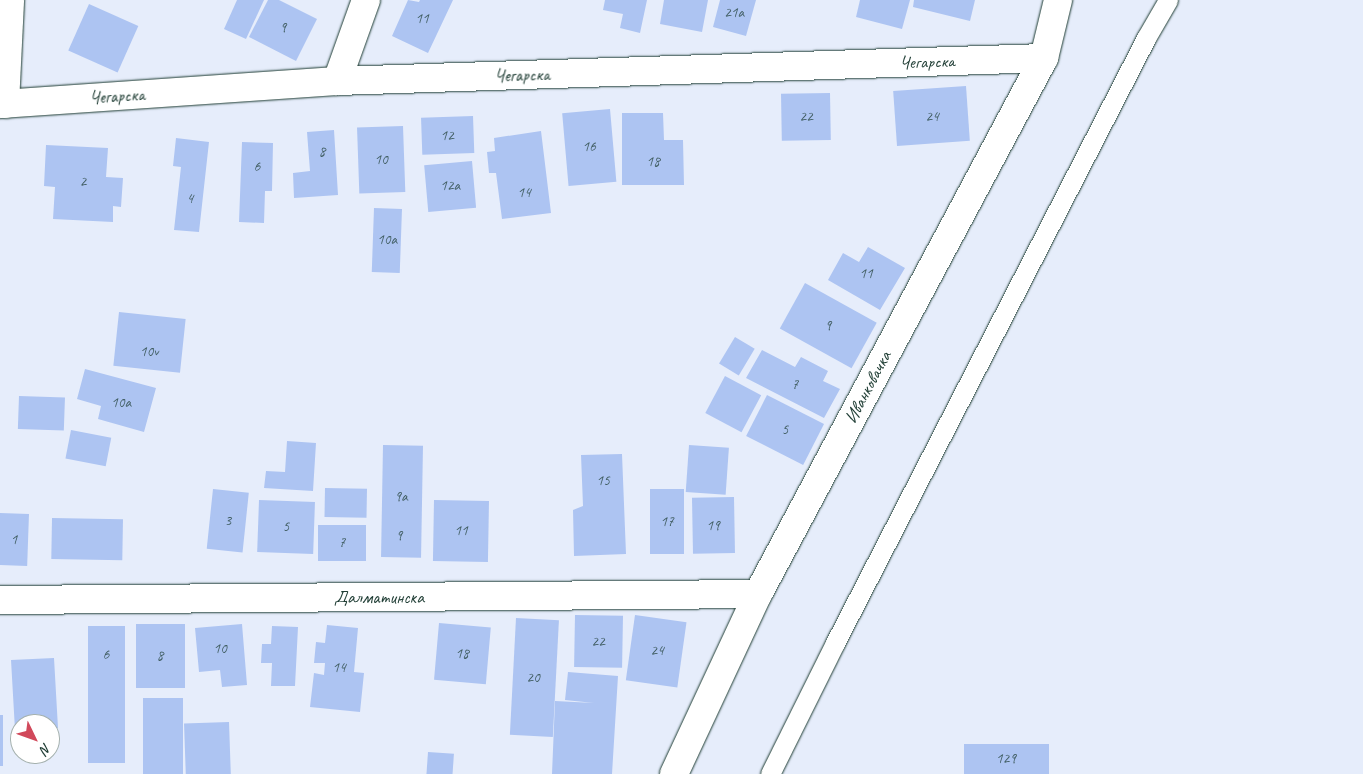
<!DOCTYPE html>
<meta charset="utf-8">
<style>
body{margin:0}
#map{position:relative;width:1363px;height:774px;overflow:hidden;background:#e6edfb;font-family:Caveat,sans-serif}
div>[style]{position:absolute}
[style*='--x']{left:calc(var(--x)*1px);top:calc(var(--y)*1px);width:calc(var(--w)*1px);rotate:calc(var(--a)*1deg)}
.building>*{inset:0;background:#adc4f2;transform-origin:0 0}
.roads{filter:drop-shadow(0 0 1px #1f3d34) drop-shadow(0 0 1px #1f3d34)}
.service>*{height:19px;margin:-9.5px;padding:0 9.5px;transform-origin:9.5px;border-radius:9.5px;background:#fff}
.minor>*{height:28px;margin:-14px;padding:0 14px;transform-origin:14px;border-radius:14px;background:#fff}
span{translate:-50% -50%;white-space:nowrap;text-align:center;line-height:1.15;-webkit-text-stroke:5px #fff;paint-order:stroke}
.number-label{font-size:15px;color:#425f64}
.number-label span{-webkit-text-stroke-width:0}
.street-label{font-size:18px;color:#1f3d34}
.north{position:absolute;left:10px;top:714px;width:50px;height:50px;box-sizing:border-box;background:#fff;border:1px solid #a5b1ae;border-radius:50%;rotate:132deg;font-size:14px;font-weight:700;line-height:20px;text-align:center;color:#1f3d34}
.north::after{content:'';display:block;margin:auto;width:18px;height:22px;background:#d1495b;clip-path:polygon(50% 0,100% 100%,50% 72%,0 100%)}
</style>
<div id="map">
<div class="building">
<div style="clip-path:polygon(237px 0,264px 0,246px 39px,224px 29px)"></div>
<div style="clip-path:polygon(268px 0,279px 0,317px 19px,296px 61px,249px 37px)"></div>
<div style="clip-path:polygon(408px 0,419px 2px,420px 0,453px 0,428px 53px,392px 36px)"></div>
<div style="clip-path:polygon(605px 0,647px 0,640px 33px,620px 28px,623px 14px,603px 10px)"></div>
<div style="clip-path:polygon(664px 0,708px 0,702px 32px,660px 24px)"></div>
<div style="clip-path:polygon(720px 0,756px 0,746px 36px,713px 27px)"></div>
<div style="clip-path:polygon(860px 0,910px 0,902px 29px,856px 17px)"></div>
<div style="clip-path:polygon(914px 0,975px 0,970px 21px,913px 7px)"></div>
<div style="left:89px;top:4px;width:54px;height:51px;rotate:24deg"></div>
<div style="left:966px;top:86px;width:55px;height:73px;rotate:86deg"></div>
<div style="left:830px;top:93px;width:47px;height:49px;rotate:89deg"></div>
<div style="left:610px;top:109px;width:73px;height:48px;rotate:85deg"></div>
<div style="clip-path:polygon(622px 113px,663px 113px,664px 140px,683px 140px,684px 185px,622px 185px)"></div>
<div style="left:473px;top:116px;width:37px;height:52px;rotate:88deg"></div>
<div style="left:403px;top:126px;width:66px;height:46px;rotate:88deg"></div>
<div style="clip-path:polygon(334px 130px,338px 195px,294px 198px,293px 173px,310px 171px,307px 132px)"></div>
<div style="clip-path:polygon(541px 131px,551px 213px,502px 219px,496px 173px,489px 173px,487px 152px,495px 151px,494px 138px)"></div>
<div style="clip-path:polygon(176px 138px,209px 142px,199px 232px,174px 230px,181px 167px,173px 166px)"></div>
<div style="clip-path:polygon(242px 142px,273px 143px,272px 191px,265px 191px,264px 223px,239px 222px)"></div>
<div style="clip-path:polygon(46px 145px,108px 148px,106px 177px,123px 178px,121px 207px,113px 206px,113px 222px,53px 219px,55px 187px,44px 186px)"></div>
<div style="left:472px;top:161px;width:47px;height:48px;rotate:85deg"></div>
<div style="left:374px;top:208px;width:28px;height:64px;rotate:2deg"></div>
<div style="clip-path:polygon(868px 247px,905px 268px,880px 310px,828px 280px,843px 253px,859px 262px)"></div>
<div style="left:805px;top:283px;width:82px;height:52px;rotate:29deg"></div>
<div style="left:119px;top:312px;width:67px;height:54px;rotate:6deg"></div>
<div style="left:735px;top:337px;width:23px;height:31px;rotate:31deg"></div>
<div style="clip-path:polygon(762px 350px,795px 367px,801px 357px,828px 371px,823px 381px,840px 389px,824px 418px,746px 378px)"></div>
<div style="clip-path:polygon(85px 369px,156px 388px,144px 432px,98px 419px,101px 406px,77px 399px)"></div>
<div style="left:725px;top:376px;width:41px;height:42px;rotate:28deg"></div>
<div style="left:767px;top:395px;width:64px;height:46px;rotate:27deg"></div>
<div style="left:19px;top:396px;width:46px;height:33px;rotate:2deg"></div>
<div style="left:71px;top:430px;width:41px;height:29px;rotate:11deg"></div>
<div style="clip-path:polygon(287px 441px,316px 443px,313px 491px,264px 488px,266px 471px,285px 472px)"></div>
<div style="left:383px;top:445px;width:40px;height:112px;rotate:1deg"></div>
<div style="left:689px;top:445px;width:40px;height:47px;rotate:4deg"></div>
<div style="clip-path:polygon(622px 454px,626px 554px,574px 556px,573px 510px,583px 506px,581px 455px)"></div>
<div style="left:325px;top:488px;width:42px;height:29px;rotate:1deg"></div>
<div style="left:213px;top:489px;width:36px;height:60px;rotate:6deg"></div>
<div style="left:650px;top:489px;width:34px;height:65px"></div>
<div style="left:734px;top:497px;width:56px;height:42px;rotate:89deg"></div>
<div style="left:259px;top:500px;width:56px;height:52px;rotate:2deg"></div>
<div style="left:434px;top:500px;width:55px;height:61px;rotate:1deg"></div>
<div style="left:0;top:513px;width:29px;height:52px;rotate:2deg"></div>
<div style="left:52px;top:518px;width:71px;height:41px;rotate:1deg"></div>
<div style="left:318px;top:525px;width:48px;height:36px"></div>
<div style="left:575px;top:615px;width:48px;height:52px;rotate:1deg"></div>
<div style="left:635px;top:615px;width:52px;height:66px;rotate:8deg"></div>
<div style="left:516px;top:618px;width:43px;height:117px;rotate:3deg"></div>
<div style="left:439px;top:623px;width:52px;height:57px;rotate:5deg"></div>
<div style="left:136px;top:624px;width:49px;height:64px"></div>
<div style="clip-path:polygon(242px 624px,247px 685px,222px 687px,220px 670px,199px 672px,195px 628px)"></div>
<div style="clip-path:polygon(327px 625px,358px 628px,354px 672px,364px 673px,360px 712px,310px 707px,314px 673px,324px 675px,325px 663px,314px 663px,316px 642px,325px 643px)"></div>
<div style="left:88px;top:626px;width:37px;height:137px"></div>
<div style="clip-path:polygon(272px 626px,298px 627px,295px 686px,271px 686px,272px 663px,261px 663px,262px 644px,271px 644px)"></div>
<div style="clip-path:polygon(54px 658px,58px 728px,50px 728px,50px 724px,20px 724px,20px 730px,15px 730px,11px 660px)"></div>
<div style="clip-path:polygon(568px 672px,618px 676px,612px 774px,552px 774px,555px 701px,594px 703px,565px 700px)"></div>
<div style="left:143px;top:698px;width:40px;height:76px"></div>
<div style="left:0;top:715px;width:3px;height:51px"></div>
<div style="left:229px;top:722px;width:52px;height:45px;rotate:88deg"></div>
<div style="left:964px;top:744px;width:85px;height:30px"></div>
<div style="left:428px;top:752px;width:26px;height:22px;rotate:4deg"></div>
</div>
<div class="roads">
<div class="service">
<div style="--x:770;--y:774;--w:146;--a:-63.6"></div>
<div style="--x:835;--y:643;--w:680;--a:-62.79"></div>
<div style="--x:1146;--y:38;--w:44;--a:-59.9"></div>
</div>
<div class="minor">
<div style="--x:337;--y:81;--w:86;--a:-70.3"></div>
<div style="--x:0;--y:104;--w:338;--a:-3.9"></div>
<div style="--x:337;--y:81;--w:707;--a:-1.86"></div>
<div style="--x:5;--y:104;--w:104;--a:-87.2"></div>
<div style="--x:0;--y:600;--w:758;--a:-0.45"></div>
<div style="--x:674;--y:774;--w:199;--a:-65"></div>
<div style="--x:758;--y:594;--w:608;--a:-61.92"></div>
<div style="--x:1044;--y:58;--w:60;--a:-76.4"></div>
</div>
</div>
<div class="number-label">
<span style="left:734px;top:13px">21a</span>
<span style="left:422px;top:19px">11</span>
<span style="left:283px;top:28px">9</span>
<span style="left:806px;top:117px">22</span>
<span style="left:932px;top:117px">24</span>
<span style="left:447px;top:136px">12</span>
<span style="left:589px;top:147px">16</span>
<span style="left:322px;top:152px">8</span>
<span style="left:381px;top:160px">10</span>
<span style="left:653px;top:162px">18</span>
<span style="left:257px;top:167px">6</span>
<span style="left:83px;top:182px">2</span>
<span style="left:450px;top:186px">12a</span>
<span style="left:524px;top:193px">14</span>
<span style="left:190px;top:199px">4</span>
<span style="left:387px;top:240px">10a</span>
<span style="left:866px;top:274px">11</span>
<span style="left:828px;top:326px">9</span>
<span style="left:149px;top:352px">10v</span>
<span style="left:795px;top:385px">7</span>
<span style="left:121px;top:403px">10a</span>
<span style="left:785px;top:430px">5</span>
<span style="left:603px;top:481px">15</span>
<span style="left:401px;top:497px">9a</span>
<span style="left:228px;top:521px">3</span>
<span style="left:667px;top:522px">17</span>
<span style="left:713px;top:526px">19</span>
<span style="left:286px;top:527px">5</span>
<span style="left:461px;top:531px">11</span>
<span style="left:399px;top:536px">9</span>
<span style="left:14px;top:540px">1</span>
<span style="left:342px;top:543px">7</span>
<span style="left:598px;top:642px">22</span>
<span style="left:220px;top:649px">10</span>
<span style="left:657px;top:651px">24</span>
<span style="left:462px;top:654px">18</span>
<span style="left:106px;top:655px">6</span>
<span style="left:160px;top:656px">8</span>
<span style="left:339px;top:668px">14</span>
<span style="left:533px;top:678px">20</span>
<span style="left:1006px;top:759px">129</span>
</div>
<div class="street-label">
<span style="left:927px;top:62px;rotate:-2deg">Чегарска</span>
<span style="left:522px;top:75px;rotate:-2deg">Чегарска</span>
<span style="left:117px;top:96px;rotate:-4deg">Чегарска</span>
<span style="left:868px;top:387px;rotate:-62deg">Иванковачка</span>
<span style="left:379px;top:597px">Далматинска</span>
</div>
<div class="north">N</div>
</div>
